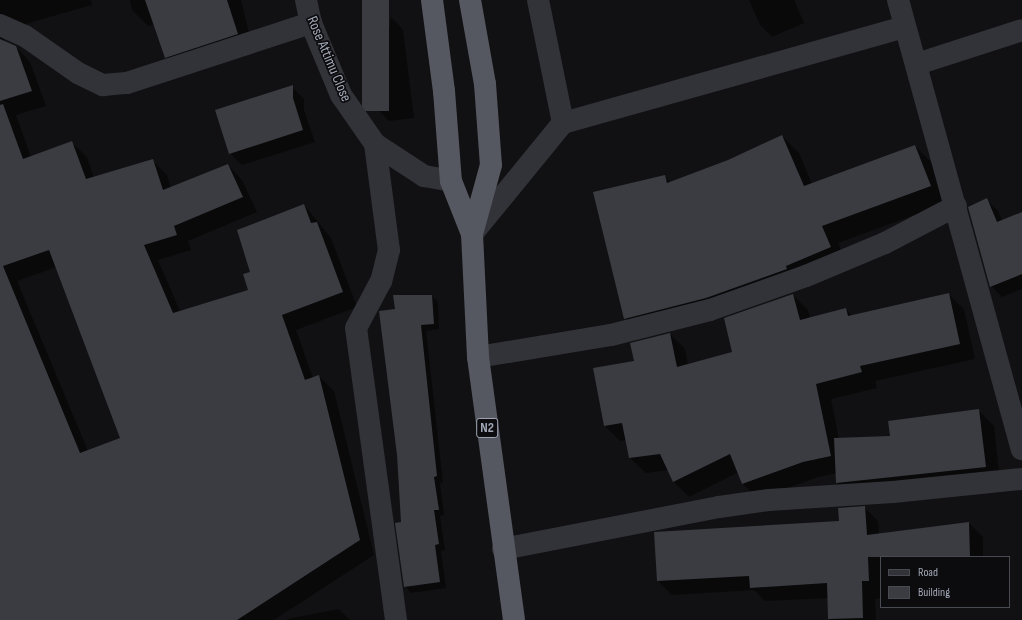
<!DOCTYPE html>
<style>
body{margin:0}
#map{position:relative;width:1022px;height:620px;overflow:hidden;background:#111113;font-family:"Sofia Sans Condensed",sans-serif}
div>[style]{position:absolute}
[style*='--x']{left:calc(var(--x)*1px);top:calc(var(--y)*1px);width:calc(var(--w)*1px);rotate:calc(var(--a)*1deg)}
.shadow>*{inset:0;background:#0007}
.building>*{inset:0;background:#3a3c41;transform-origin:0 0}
.minor>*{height:22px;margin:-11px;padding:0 11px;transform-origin:11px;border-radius:11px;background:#323338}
.trunk>*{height:22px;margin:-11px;padding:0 11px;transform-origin:11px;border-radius:11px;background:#555860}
span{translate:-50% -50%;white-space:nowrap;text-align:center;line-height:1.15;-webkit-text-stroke:3.5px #0c0c0e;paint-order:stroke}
.shield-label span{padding:1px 3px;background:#0c0c0e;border:1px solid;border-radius:3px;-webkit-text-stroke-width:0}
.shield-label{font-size:14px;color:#a1a7b5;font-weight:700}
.street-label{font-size:15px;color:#a1a7b5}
.legend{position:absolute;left:880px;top:556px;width:130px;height:52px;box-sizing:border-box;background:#0c0c0e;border:1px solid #484a51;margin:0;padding:5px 7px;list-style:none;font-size:12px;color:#a1a7b5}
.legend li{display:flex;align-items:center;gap:8px;height:20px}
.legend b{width:20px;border:1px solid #484a51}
</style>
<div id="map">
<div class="shadow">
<div style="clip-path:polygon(evenodd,0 0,91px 0,92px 5px,18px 26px,3px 35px,4px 41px,15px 46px,30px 62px,46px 106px,16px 115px,31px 157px,72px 143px,87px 157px,94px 178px,152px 160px,167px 175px,171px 188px,228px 165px,242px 180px,257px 212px,188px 241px,191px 250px,158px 260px,180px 311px,250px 291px,251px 272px,304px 205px,331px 238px,357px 307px,296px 330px,313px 378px,319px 376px,334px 391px,374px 555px,274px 620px,0 620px,0 0,57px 267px,121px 438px,88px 451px,17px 281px,57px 267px)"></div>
<div style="clip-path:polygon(130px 0,241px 0,253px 50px,181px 73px,165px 57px,155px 25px,148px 26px,132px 10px)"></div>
<div style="clip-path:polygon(749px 0,794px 0,804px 23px,772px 37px,760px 25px)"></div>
<div style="clip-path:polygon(391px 17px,403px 30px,414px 118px,389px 121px,377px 109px)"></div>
<div style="clip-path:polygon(292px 87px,304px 99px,304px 110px,315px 142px,242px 165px,230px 153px)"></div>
<div style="clip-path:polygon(782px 136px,799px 153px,812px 184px,915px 146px,932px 163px,947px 203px,838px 243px,847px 264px,642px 335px,625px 318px,664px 176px,671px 183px,728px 161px)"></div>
<div style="clip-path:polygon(987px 200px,998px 211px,1002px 221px,1022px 213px,1022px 289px,1002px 297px,991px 286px,970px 206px)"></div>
<div style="clip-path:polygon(948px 294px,964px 309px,975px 359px,875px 381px,877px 388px,831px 399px,839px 439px,891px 437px,978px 410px,994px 426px,1000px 482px,853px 498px,837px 483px,837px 473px,818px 477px,758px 499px,743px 484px,739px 472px,689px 497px,674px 482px,668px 470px,646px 473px,630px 458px,626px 440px,620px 441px,605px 426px,635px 362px,670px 334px,685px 349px,688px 365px,734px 353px,793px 295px,808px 310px,810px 318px,846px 309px,852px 316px)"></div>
<div style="clip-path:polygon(432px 296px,438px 302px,439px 329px,426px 331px,443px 482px,440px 483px,444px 515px,440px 516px,445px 550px,441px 551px,446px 588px,411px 593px,405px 586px,396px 310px)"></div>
<div style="clip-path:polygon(864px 507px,878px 521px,879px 534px,969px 523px,983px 537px,983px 557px,881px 557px,881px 598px,875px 599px,876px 620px,830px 620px,828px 598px,765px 601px,754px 590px,672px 595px,658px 581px,840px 522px)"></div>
<div style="clip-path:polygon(339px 609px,350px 620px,287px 620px,287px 619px)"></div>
</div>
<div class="building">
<div style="clip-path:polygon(145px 0,227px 0,238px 34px,165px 58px)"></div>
<div style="left:362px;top:0;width:27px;height:111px"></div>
<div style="clip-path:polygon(0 39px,16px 46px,32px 91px,0 101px)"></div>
<div style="clip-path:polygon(293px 85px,293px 98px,303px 130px,229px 154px,215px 110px)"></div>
<div style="clip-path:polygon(evenodd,3px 104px,23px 159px,72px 141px,86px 179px,153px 159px,163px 190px,228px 164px,243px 197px,174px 226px,177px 235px,144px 245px,173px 313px,248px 290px,243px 274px,250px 272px,237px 230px,304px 204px,311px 223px,317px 222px,343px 292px,282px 315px,305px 380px,319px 375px,360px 540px,237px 620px,0 620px,0 105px,3px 104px,49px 250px,120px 438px,80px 453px,3px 266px,49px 250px)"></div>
<div style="clip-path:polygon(782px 135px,804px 186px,915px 145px,931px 186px,822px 226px,831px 247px,786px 266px,787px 269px,706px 298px,624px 319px,593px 192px,665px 175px,667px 183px,728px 160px)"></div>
<div style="clip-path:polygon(987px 198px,997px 222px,1022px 212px,1022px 274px,990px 287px,968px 207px)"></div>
<div style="clip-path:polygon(949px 293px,960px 344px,860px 366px,862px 372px,816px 384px,831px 456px,803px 462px,742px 484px,730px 454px,673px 482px,660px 454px,629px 458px,622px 423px,604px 426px,593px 368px,634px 361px,630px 343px,670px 333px,677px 367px,732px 352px,724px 318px,793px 294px,800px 320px,846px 308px,848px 316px)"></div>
<div style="clip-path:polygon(393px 295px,432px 295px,434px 324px,421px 325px,437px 476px,434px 477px,439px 510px,434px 510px,439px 544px,435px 545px,440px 582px,404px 587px,395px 523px,401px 522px,397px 455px,379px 311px,395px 309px)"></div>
<div style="clip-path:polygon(979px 409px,986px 467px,836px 483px,834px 438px,890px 436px,888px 421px)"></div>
<div style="clip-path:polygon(865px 506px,867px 535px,969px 522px,970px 557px,868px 557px,869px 581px,862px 581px,863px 618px,828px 619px,827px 583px,750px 588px,749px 576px,657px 581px,654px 532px,839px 521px,838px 508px)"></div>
</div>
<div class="minor">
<div style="--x:306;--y:0;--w:24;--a:78"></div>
<div style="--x:311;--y:23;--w:78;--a:67.4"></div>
<div style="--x:341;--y:95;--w:60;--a:55.2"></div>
<div style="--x:375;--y:144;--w:59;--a:33.1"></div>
<div style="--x:424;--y:176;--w:27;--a:10"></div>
<div style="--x:538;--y:0;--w:126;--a:78.5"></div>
<div style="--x:898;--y:0;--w:466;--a:74.6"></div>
<div style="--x:0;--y:25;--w:27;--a:24"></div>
<div style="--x:25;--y:36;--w:65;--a:34.9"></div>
<div style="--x:78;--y:73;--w:28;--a:26"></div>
<div style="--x:103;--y:85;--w:24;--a:-5"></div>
<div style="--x:127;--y:83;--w:194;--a:-18.1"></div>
<div style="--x:917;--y:64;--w:110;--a:-17.9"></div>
<div style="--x:375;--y:144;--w:107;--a:82.5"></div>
<div style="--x:389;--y:250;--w:32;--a:104"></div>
<div style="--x:381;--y:281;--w:53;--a:118"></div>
<div style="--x:356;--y:328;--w:295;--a:82.2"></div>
<div style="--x:472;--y:234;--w:144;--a:-50.7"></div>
<div style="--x:563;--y:123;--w:355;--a:-15.7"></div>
<div style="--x:478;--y:357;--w:135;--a:-9.4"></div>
<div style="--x:611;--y:335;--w:102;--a:-14.2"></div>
<div style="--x:710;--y:310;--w:102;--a:-19.5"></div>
<div style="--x:806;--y:276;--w:86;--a:-22.7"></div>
<div style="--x:885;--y:243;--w:80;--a:-27.5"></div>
<div style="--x:503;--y:549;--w:220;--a:-11"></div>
<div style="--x:719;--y:507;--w:50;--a:-8"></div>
<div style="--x:769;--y:500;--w:124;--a:-3.7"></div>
<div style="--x:893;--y:492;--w:130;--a:-5.8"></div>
</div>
<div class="trunk">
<div style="--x:432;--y:0;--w:92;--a:82.5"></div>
<div style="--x:444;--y:91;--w:90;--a:85.6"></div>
<div style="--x:451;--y:181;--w:57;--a:68.4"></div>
<div style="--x:472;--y:234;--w:123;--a:87.2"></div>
<div style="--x:478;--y:357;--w:265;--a:82.2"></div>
<div style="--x:470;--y:0;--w:85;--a:79.9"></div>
<div style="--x:485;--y:84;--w:81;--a:85.8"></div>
<div style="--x:491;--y:165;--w:72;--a:105.4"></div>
</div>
<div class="shield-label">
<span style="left:487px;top:428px">N2</span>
</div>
<div class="street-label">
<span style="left:329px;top:59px;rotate:67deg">Rose Attimu Close</span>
</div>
<ul class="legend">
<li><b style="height:5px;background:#323338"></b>Road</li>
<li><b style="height:11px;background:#3a3c41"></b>Building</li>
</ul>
</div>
